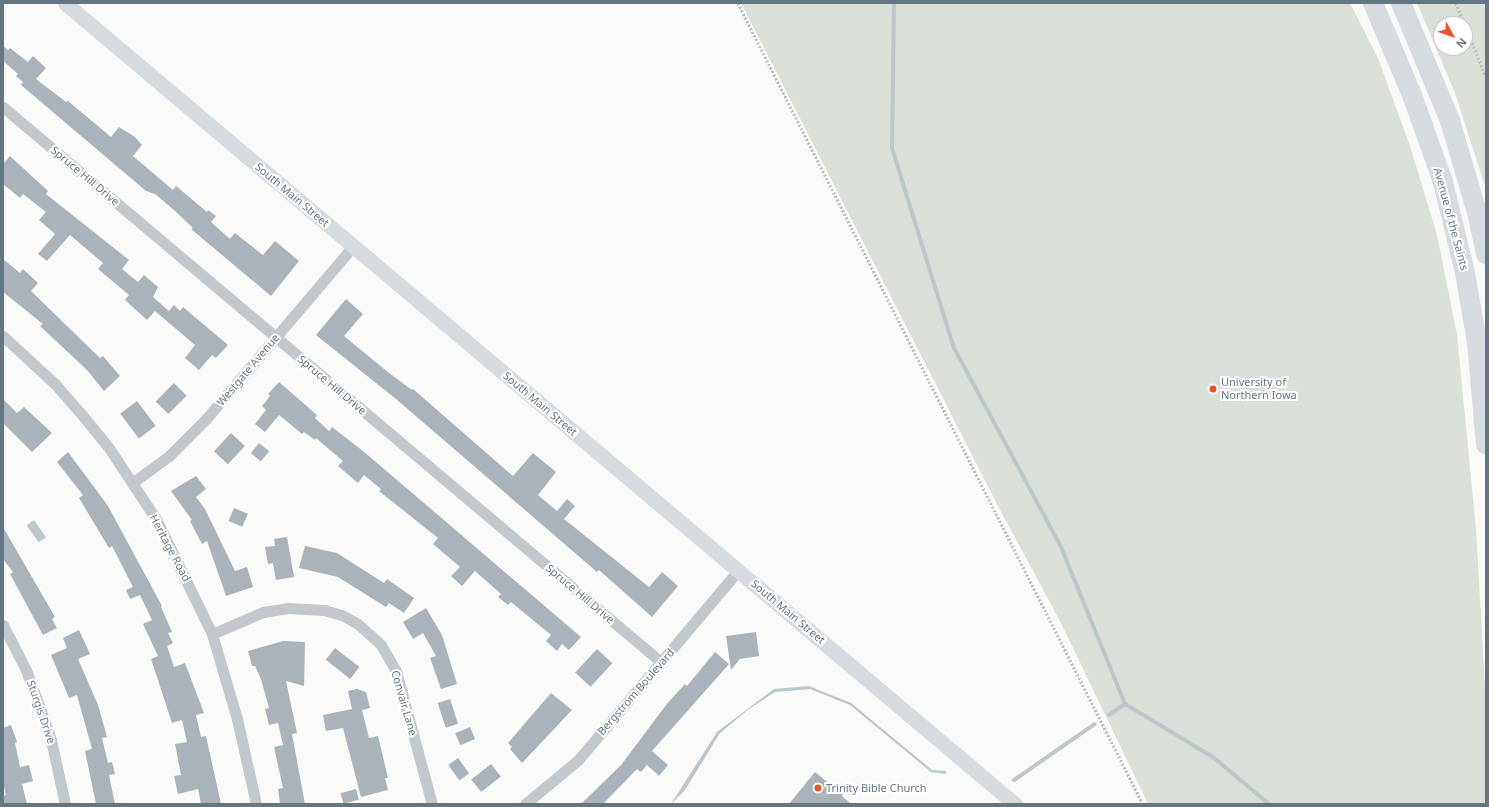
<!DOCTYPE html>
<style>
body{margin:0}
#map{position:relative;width:1489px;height:807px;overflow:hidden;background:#fafaf8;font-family:"Noto Sans",sans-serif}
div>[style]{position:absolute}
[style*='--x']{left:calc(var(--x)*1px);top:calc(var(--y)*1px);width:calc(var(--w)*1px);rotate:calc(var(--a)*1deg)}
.green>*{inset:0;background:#dadfd7}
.water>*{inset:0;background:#bbc7cb;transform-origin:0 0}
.stream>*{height:4px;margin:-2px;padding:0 2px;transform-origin:2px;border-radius:2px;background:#bbc7cb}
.building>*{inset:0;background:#aab3b9;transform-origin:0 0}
.path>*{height:2.5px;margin-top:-1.25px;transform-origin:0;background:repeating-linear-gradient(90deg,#bbbfc2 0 2px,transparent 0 4px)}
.street>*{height:11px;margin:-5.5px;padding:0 5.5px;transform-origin:5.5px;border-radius:5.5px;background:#c3c8cc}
.secondary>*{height:15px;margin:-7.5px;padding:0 7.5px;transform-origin:7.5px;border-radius:7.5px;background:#d6dbdf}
.highway>*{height:20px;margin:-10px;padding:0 10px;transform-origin:10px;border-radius:10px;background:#d6dbdf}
.dots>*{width:11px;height:11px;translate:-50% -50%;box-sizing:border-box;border:2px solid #fff;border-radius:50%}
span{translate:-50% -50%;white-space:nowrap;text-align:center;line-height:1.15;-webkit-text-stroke:4px #fff;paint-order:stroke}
.street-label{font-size:11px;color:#657683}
.poi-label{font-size:11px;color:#657683}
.left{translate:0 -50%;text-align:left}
.frame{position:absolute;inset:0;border:4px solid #657683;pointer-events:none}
.north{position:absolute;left:1433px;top:16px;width:40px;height:40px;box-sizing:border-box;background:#fff;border:1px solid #c1c8cd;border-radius:50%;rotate:130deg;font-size:11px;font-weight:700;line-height:16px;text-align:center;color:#657683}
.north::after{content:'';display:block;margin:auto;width:14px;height:18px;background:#e4572e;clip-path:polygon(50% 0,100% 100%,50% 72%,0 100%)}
</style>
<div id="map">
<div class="green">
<div style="clip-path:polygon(741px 3px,1350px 3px,1378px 58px,1410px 146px,1437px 235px,1457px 335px,1476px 529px,1486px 704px,1486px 804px,1148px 804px,1061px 623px,999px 508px)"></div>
<div style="clip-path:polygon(evenodd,1417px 3px,1486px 3px,1486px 189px,1455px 93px,1417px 3px,1441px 24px,1465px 24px,1465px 48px,1441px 48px,1441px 24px)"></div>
</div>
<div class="water">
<div style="left:34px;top:520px;width:21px;height:9px;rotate:55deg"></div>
<div style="clip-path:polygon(809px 686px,851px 703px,932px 770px,946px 771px,946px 774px,931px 772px,850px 705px,810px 689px,775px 692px,749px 709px,720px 733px,685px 790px,671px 804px,717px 732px,774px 689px)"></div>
</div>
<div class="stream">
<div style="--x:894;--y:3;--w:145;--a:90.8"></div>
<div style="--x:892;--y:148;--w:209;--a:72.8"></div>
<div style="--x:954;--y:348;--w:226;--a:61.7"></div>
<div style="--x:1061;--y:547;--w:170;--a:67.8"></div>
<div style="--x:1125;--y:704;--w:103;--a:31.1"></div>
<div style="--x:1213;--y:757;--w:73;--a:40"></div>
<div style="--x:1109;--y:715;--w:19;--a:-35"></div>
<div style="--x:1014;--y:780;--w:98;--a:-34.7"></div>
</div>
<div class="building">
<div style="clip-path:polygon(3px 46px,8px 50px,10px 48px,28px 62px,33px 56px,46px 68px,36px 79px,66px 102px,68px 101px,111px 137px,119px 127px,135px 137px,142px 145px,133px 156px,173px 190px,176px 186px,207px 212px,208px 210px,216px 216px,211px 222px,230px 239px,235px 233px,263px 255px,275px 241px,299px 261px,271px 296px,191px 229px,193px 228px,174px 210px,155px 194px,146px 191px,21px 85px,23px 82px,16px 76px,18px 74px,3px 61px)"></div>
<div style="clip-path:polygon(10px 156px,48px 191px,46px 194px,129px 260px,122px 269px,138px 282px,144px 275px,158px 287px,153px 297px,169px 311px,174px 305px,180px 311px,183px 307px,228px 345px,216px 358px,212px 355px,199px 370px,185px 358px,195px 345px,155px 311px,147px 320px,125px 300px,129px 295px,98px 269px,103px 263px,70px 235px,47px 261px,38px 254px,55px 234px,39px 220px,46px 212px,23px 194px,20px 198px,3px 184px,3px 164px)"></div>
<div style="clip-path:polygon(3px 259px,20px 273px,23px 269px,38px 283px,31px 291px,100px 358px,103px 356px,120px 376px,104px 391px,87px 370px,40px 326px,43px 324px,3px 292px)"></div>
<div style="clip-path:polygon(346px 299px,363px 314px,344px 336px,389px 373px,412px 390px,413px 389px,513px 476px,533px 453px,556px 472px,538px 495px,557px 511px,567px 499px,575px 506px,564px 519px,649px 587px,662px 572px,678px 586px,652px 617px,599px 570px,597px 572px,396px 399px,316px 335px)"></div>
<div style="clip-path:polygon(279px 382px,317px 415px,315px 418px,329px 431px,332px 427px,363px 451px,581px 637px,569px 650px,562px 644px,557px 651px,546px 641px,551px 635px,511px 602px,508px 605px,498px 597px,501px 594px,475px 571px,462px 586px,451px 576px,460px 567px,433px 544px,438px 538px,379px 491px,381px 489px,364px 475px,358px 483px,338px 466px,343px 461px,316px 438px,315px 440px,304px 432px,302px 434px,279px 415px,265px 432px,255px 424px,266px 410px,262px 406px,270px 396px,268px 394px)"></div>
<div style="left:174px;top:383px;width:18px;height:26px;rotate:45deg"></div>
<div style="clip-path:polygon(3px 399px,17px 413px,24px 407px,52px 433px,32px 452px,3px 423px)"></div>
<div style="left:137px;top:401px;width:31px;height:21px;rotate:53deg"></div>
<div style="left:231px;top:433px;width:19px;height:25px;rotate:43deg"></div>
<div style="left:259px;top:443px;width:13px;height:13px;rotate:39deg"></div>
<div style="clip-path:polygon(68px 452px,108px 506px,162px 606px,161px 607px,172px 632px,168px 633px,173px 643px,167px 646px,174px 667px,185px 663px,204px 713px,196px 715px,201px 737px,206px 736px,221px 804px,201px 804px,198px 789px,178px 794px,174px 776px,181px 775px,175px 744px,187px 742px,182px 720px,172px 723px,151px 659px,158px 656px,143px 624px,152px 620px,140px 595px,130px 599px,126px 590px,133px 587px,112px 546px,109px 548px,79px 498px,83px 495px,57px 462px)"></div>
<div style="clip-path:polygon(196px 476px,206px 489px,196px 497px,205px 509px,235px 571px,247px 567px,253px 587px,226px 596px,207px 541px,202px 544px,190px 521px,192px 520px,171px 491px)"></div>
<div style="left:234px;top:508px;width:15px;height:14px;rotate:23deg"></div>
<div style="clip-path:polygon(3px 527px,55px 617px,52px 619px,57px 628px,43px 635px,10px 574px,13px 572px,3px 559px)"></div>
<div style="clip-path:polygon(287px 537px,294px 577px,276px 580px,273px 563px,268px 564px,265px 547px,275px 546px,274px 539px)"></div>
<div style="clip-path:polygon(305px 546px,337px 553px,384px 583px,387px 579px,414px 598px,404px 613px,389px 603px,386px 607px,338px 577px,299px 568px)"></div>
<div style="clip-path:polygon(426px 608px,442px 635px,457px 684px,441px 689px,430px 658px,436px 656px,423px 633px,413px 639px,403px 622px)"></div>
<div style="clip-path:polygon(79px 630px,90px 654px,78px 659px,98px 705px,107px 737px,102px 738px,108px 763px,112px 762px,115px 774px,109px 775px,115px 804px,96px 804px,85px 751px,92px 749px,77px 695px,69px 698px,51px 655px,67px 648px,63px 638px)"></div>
<div style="clip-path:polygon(756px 632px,759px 656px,740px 659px,731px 670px,726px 636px)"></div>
<div style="clip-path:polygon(283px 641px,305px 642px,304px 686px,286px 681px,297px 733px,292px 734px,305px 804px,280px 804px,278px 789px,283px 788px,274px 747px,283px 745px,278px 723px,269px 725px,265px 709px,269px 708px,261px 679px,255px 666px,252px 666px,248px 651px)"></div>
<div style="left:335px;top:648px;width:31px;height:15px;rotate:38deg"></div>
<div style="left:597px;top:649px;width:21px;height:32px;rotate:43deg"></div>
<div style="clip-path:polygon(715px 652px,729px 664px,652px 751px,668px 765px,659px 776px,647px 765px,641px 772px,637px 769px,603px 804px,581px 804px,621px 765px,666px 705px,685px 684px,687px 686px)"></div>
<div style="clip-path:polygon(357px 689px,366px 692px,370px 708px,362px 710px,369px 738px,378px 736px,388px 778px,385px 778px,388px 790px,361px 797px,343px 728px,326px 731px,323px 715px,352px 709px,348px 691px)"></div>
<div style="clip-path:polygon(551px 693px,572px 710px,522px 763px,510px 749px,512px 747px,508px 743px)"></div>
<div style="left:450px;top:699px;width:26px;height:13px;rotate:72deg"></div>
<div style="clip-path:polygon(11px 725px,17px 742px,15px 743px,20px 767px,29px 765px,33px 781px,22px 784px,27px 804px,3px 804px,3px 796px,6px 795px,3px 782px,3px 728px)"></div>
<div style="left:470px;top:727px;width:13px;height:16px;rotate:67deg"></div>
<div style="left:458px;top:758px;width:19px;height:12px;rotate:54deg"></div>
<div style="left:491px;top:764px;width:16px;height:25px;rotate:52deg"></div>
<div style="clip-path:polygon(815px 772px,843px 795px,842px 796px,851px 804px,789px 804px)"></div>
<div style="left:356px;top:789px;width:11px;height:16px;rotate:75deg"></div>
</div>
<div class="path">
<div style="--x:738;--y:3;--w:898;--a:63.18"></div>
<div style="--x:1456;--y:3;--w:23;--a:67"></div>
<div style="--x:1465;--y:24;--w:57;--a:68.4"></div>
</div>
<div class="street">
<div style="--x:3;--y:107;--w:861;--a:40.15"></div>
<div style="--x:3;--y:336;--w:71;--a:42.7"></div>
<div style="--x:55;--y:384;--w:43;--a:48.8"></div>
<div style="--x:83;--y:416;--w:41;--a:50.9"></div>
<div style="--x:109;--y:448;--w:85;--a:56.5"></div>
<div style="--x:156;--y:519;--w:128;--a:64"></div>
<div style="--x:212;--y:634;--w:89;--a:73.6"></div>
<div style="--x:237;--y:719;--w:87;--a:77.4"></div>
<div style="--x:132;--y:483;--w:46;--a:-36.1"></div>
<div style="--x:169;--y:456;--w:52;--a:-45"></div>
<div style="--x:206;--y:419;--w:227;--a:-49.6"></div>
<div style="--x:3;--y:625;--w:51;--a:62.9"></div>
<div style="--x:26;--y:670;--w:37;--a:70"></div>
<div style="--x:39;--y:705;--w:37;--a:71"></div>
<div style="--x:51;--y:740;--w:66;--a:77.7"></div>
<div style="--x:212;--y:634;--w:56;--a:-23.3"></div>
<div style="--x:263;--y:612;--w:24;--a:-9"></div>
<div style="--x:287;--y:608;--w:37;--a:3"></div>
<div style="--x:324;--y:610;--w:19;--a:16"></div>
<div style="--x:342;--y:615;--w:18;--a:29"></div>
<div style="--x:358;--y:624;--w:31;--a:42"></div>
<div style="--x:381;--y:645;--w:30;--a:60"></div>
<div style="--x:396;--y:671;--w:138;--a:74.9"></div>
<div style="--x:525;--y:804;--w:69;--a:-39.7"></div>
<div style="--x:578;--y:760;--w:248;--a:-49.8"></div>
</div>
<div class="secondary">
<div style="--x:65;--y:3;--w:1243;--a:40.14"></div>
</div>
<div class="highway">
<div style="--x:1373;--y:3;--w:100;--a:67"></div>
<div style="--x:1412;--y:95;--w:92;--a:70.4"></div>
<div style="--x:1443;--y:182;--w:94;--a:76.4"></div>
<div style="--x:1465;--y:273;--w:70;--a:80.1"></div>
<div style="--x:1477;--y:342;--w:103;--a:85"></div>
<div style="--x:1401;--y:3;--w:128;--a:67.4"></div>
<div style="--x:1450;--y:121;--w:95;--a:73.5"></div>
<div style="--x:1477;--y:212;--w:43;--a:77.9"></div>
</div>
<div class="dots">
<div style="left:1213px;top:389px;background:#e4572e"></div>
<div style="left:818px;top:788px;background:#e4572e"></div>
</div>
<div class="street-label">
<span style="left:85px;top:176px;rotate:40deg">Spruce Hill Drive</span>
<span style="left:292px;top:195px;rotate:40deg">South Main Street</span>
<span style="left:1451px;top:219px;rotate:75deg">Avenue of the Saints</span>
<span style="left:248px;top:370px;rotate:-50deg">Westgate Avenue</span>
<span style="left:332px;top:385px;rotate:40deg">Spruce Hill Drive</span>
<span style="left:540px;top:404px;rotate:40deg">South Main Street</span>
<span style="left:170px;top:548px;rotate:62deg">Heritage Road</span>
<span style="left:580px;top:594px;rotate:40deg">Spruce Hill Drive</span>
<span style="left:788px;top:612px;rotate:40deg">South Main Street</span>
<span style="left:636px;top:692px;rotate:-49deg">Bergstrom Boulevard</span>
<span style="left:404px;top:703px;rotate:74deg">Convair Lane</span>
<span style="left:41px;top:712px;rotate:71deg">Sturgis Drive</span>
</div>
<div class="poi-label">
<span class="left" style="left:1221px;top:389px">University of<br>Northern Iowa</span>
<span class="left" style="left:826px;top:788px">Trinity Bible Church</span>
</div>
<div class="frame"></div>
<div class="north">N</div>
</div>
